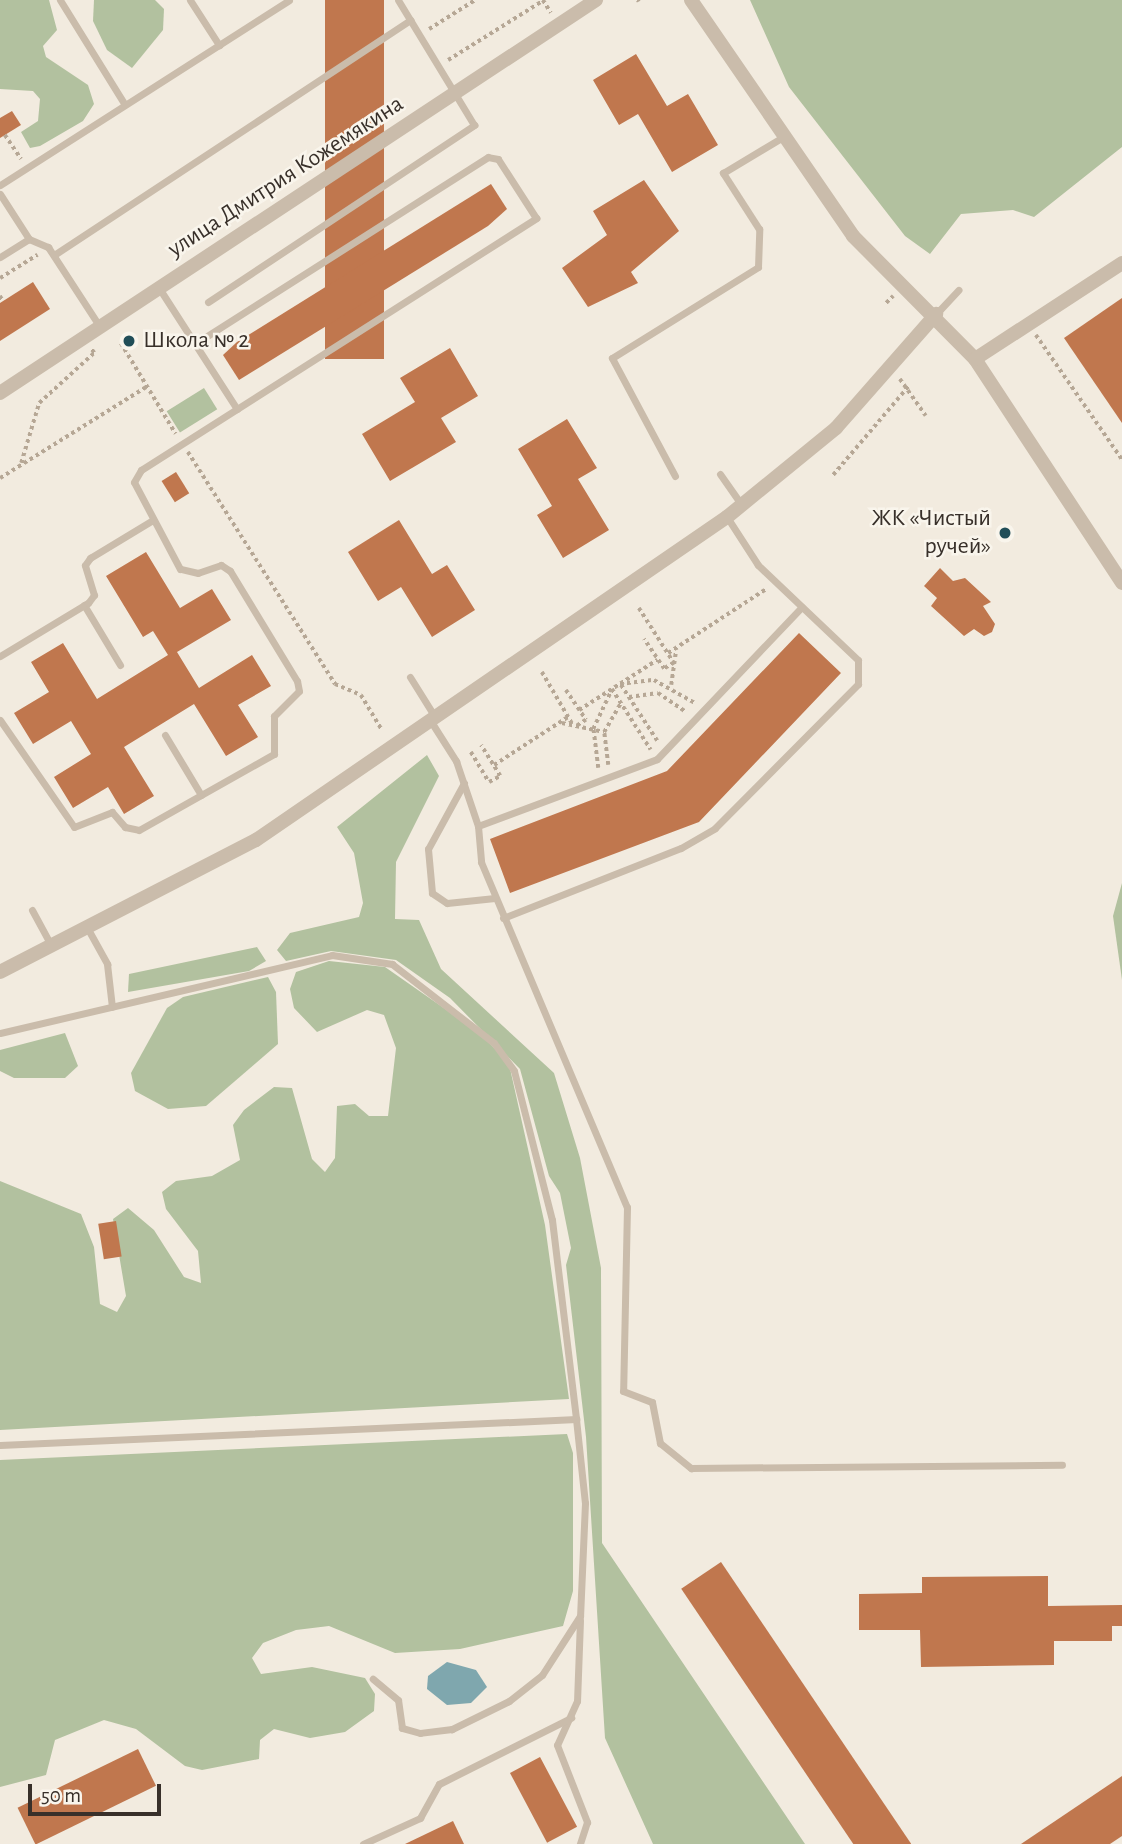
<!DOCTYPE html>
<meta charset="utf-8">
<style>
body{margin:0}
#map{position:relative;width:1122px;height:1844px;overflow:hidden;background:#f2ebdf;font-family:"Alegreya Sans",sans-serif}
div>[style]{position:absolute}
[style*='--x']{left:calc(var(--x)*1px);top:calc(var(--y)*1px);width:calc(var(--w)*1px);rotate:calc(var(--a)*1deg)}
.green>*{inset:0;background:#b2c19f;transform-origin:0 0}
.water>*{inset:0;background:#7fa7ae}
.building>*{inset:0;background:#c0774e;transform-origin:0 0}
.path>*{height:3.5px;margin-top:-1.75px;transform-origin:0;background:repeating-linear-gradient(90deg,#b6a795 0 3.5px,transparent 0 7px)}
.lane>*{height:7px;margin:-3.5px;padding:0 3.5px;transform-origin:3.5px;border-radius:3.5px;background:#cabcab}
.street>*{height:14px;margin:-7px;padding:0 7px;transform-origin:7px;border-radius:7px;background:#cabcab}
.dots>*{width:19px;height:19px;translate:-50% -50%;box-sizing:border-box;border:4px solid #f9f5ec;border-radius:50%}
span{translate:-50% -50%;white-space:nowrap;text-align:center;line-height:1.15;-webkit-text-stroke:5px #f9f5ec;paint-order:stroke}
.street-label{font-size:24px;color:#38302a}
.poi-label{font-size:24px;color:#38302a}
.left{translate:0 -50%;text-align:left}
.right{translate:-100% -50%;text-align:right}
.scale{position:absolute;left:28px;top:1784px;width:133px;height:32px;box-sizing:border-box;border:4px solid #38302a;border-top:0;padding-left:9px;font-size:21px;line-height:24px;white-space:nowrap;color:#38302a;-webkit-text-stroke:5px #f9f5ec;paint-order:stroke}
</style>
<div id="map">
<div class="green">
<div style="clip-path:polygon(0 0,49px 0,57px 30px,43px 46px,46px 57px,88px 85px,94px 104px,83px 121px,40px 146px,30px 148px,21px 132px,38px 121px,40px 99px,33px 91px,0 89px)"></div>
<div style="clip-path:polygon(94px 0,155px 0,164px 9px,163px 30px,132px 68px,107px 50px,93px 21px)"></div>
<div style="clip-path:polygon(750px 0,1122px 0,1122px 147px,1034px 217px,1013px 210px,961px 214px,930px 254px,905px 236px,789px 87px)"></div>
<div style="left:204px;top:388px;width:25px;height:44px;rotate:58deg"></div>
<div style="clip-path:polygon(427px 755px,439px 776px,396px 862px,395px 919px,419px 920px,441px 969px,554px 1073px,580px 1158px,601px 1268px,602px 1543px,805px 1844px,653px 1844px,605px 1738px,586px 1437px,566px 1265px,571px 1248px,560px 1193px,549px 1176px,520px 1069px,450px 998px,396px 960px,331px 951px,286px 961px,277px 950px,290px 933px,359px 917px,363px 903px,354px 853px,337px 827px)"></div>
<div style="clip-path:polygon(1122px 883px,1122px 980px,1113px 916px)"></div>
<div style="clip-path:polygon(257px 947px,266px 961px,249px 971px,128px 992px,129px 974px)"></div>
<div style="clip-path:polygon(329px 961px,385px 967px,481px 1034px,509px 1064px,545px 1225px,569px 1399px,0 1430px,0 1181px,81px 1214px,94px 1247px,100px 1304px,117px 1312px,126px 1296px,113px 1219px,128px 1208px,154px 1230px,184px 1277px,201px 1283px,198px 1251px,166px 1209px,162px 1192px,176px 1181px,212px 1176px,240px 1160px,233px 1125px,244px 1110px,274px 1087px,292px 1088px,312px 1159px,325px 1172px,335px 1158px,337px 1106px,355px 1104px,369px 1116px,388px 1116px,396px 1048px,384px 1015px,367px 1010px,317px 1032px,294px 1008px,290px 989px,296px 972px)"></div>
<div style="clip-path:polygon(268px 977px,276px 992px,278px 1044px,206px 1106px,168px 1109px,135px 1091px,131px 1073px,167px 1008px,183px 997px)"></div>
<div style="clip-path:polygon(65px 1033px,78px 1066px,65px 1078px,14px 1078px,0 1071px,0 1050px)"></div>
<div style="clip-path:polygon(567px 1434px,573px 1453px,573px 1591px,563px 1626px,460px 1649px,395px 1653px,329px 1626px,296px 1630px,263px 1643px,252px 1658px,261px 1674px,312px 1667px,365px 1678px,375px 1694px,374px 1711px,345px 1732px,310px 1738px,274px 1729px,260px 1740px,259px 1759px,202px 1770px,185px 1766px,136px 1729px,104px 1720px,55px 1740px,46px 1775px,0 1787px,0 1460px)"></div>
</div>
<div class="water">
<div style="clip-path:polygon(447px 1662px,476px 1670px,487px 1687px,471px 1703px,447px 1705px,427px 1689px,428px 1676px)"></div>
</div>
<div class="building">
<div style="left:325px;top:0;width:59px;height:359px"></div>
<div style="clip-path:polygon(636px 54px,667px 106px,688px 94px,718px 145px,672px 172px,638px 114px,619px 125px,593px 80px)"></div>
<div style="clip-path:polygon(12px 111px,21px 125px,0 138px,0 118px)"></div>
<div style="clip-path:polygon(644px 180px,679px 231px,631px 272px,638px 283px,588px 307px,562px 268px,607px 235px,593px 211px)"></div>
<div style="clip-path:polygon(491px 184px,507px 209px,488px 226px,239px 380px,223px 355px,237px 342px)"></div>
<div style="clip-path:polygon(33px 282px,50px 309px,0 341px,0 303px)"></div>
<div style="clip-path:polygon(1122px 298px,1122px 423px,1064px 338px)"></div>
<div style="clip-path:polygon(450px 348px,478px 396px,441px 418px,456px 442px,390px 481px,362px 434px,415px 402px,400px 378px)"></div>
<div style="clip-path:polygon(567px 419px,597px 468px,578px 479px,609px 530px,563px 558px,537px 515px,552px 506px,518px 449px)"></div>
<div style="left:176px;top:472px;width:25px;height:17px;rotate:58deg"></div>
<div style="clip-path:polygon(399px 520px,432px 574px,447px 565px,475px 610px,432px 637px,401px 587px,378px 601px,348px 552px)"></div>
<div style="clip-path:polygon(146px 552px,180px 608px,212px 589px,231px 620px,177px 652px,199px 688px,252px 655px,271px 686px,238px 705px,258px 737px,226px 756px,194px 704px,124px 747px,154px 796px,124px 814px,108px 787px,73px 808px,54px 777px,91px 754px,71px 721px,33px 744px,14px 713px,49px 692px,31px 662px,63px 643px,97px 699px,168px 655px,153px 631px,143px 637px,106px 576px)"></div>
<div style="clip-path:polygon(940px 568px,953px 581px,965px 578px,991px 602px,983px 606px,995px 624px,992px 632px,984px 636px,974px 629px,964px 636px,931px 606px,937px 598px,924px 586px)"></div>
<div style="clip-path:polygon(799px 633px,841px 673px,699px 822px,510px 893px,490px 839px,667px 771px)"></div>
<div style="left:116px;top:1221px;width:36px;height:18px;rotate:81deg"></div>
<div style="left:721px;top:1562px;width:340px;height:48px;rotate:56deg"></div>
<div style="clip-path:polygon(1048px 1576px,1048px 1606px,1122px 1605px,1122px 1626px,1112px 1626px,1112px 1641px,1054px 1641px,1054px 1665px,921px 1667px,920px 1630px,859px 1630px,859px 1594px,922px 1593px,922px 1577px)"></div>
<div style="left:138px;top:1749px;width:41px;height:134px;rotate:64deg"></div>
<div style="left:540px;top:1757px;width:79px;height:34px;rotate:62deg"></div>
<div style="clip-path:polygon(1122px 1776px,1122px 1836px,1110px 1844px,1021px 1844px)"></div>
<div style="clip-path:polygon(453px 1821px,464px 1844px,405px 1844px)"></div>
</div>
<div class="path">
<div style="--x:543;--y:0;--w:15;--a:58"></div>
<div style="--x:638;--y:0;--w:2;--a:63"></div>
<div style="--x:429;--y:29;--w:54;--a:-32.2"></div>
<div style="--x:448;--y:60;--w:113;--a:-32"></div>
<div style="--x:5;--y:135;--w:29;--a:56"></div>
<div style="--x:0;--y:278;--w:44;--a:-31.9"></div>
<div style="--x:0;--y:296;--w:6;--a:59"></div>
<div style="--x:886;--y:303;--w:10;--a:-45"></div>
<div style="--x:1036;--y:335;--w:151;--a:55.3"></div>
<div style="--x:121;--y:343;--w:106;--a:58.9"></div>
<div style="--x:900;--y:379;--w:45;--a:54.9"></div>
<div style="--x:188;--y:452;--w:275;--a:57.6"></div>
<div style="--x:335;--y:684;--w:28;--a:23"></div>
<div style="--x:361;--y:695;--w:41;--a:59"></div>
<div style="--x:21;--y:463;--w:63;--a:-73.3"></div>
<div style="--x:39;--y:403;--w:74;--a:-42.3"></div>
<div style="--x:94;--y:353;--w:5;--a:-127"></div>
<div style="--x:833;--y:475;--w:116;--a:-49.6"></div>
<div style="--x:0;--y:478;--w:172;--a:-31.9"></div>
<div style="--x:639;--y:608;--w:65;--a:57.5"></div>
<div style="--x:674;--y:663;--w:12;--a:149"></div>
<div style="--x:664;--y:669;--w:36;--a:-124"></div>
<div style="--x:668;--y:653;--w:117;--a:-33.1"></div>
<div style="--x:542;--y:672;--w:61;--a:59.7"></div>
<div style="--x:671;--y:685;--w:36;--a:-82"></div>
<div style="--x:566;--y:690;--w:36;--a:56"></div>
<div style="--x:586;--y:720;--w:11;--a:146"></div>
<div style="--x:629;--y:697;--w:29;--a:-8"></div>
<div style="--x:658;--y:693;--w:34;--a:34"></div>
<div style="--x:579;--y:710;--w:93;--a:-32.7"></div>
<div style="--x:562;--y:723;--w:43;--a:12.1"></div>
<div style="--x:657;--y:741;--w:68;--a:-123"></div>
<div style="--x:620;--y:684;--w:34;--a:-7"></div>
<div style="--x:654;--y:680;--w:47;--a:29.3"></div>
<div style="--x:471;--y:752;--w:35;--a:59"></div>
<div style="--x:489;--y:782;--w:13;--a:-29"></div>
<div style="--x:500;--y:776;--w:36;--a:-122"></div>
<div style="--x:494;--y:765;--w:88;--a:-33"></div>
<div style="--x:608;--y:765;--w:33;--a:-97"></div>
<div style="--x:604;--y:732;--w:34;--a:-60"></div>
<div style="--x:598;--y:768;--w:39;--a:-97"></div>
<div style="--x:593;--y:729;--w:44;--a:-64.6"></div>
<div style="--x:612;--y:689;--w:72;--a:57.4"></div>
</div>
<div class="lane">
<div style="--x:60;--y:0;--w:123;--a:58.2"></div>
<div style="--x:190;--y:0;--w:54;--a:57.2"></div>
<div style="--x:0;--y:185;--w:343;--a:-32.6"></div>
<div style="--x:0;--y:194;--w:54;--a:57.2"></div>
<div style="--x:29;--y:239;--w:21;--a:23"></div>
<div style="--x:48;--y:247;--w:95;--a:57"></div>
<div style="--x:54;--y:255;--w:427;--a:-33.4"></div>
<div style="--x:0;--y:257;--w:34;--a:-32"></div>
<div style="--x:159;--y:288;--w:144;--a:57.2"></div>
<div style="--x:208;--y:302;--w:320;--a:-33.6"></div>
<div style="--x:474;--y:125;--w:146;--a:-121.3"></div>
<div style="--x:936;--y:314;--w:33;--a:-47"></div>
<div style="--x:720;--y:474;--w:38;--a:55"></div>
<div style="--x:675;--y:476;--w:134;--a:-118.1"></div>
<div style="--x:612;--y:358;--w:172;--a:-31.9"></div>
<div style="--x:758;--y:267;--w:38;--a:-88"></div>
<div style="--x:759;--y:229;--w:67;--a:-122.7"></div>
<div style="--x:723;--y:173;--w:70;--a:-31"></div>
<div style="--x:84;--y:605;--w:70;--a:59"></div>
<div style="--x:0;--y:656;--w:103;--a:-31.1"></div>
<div style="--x:88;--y:603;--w:10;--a:-53"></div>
<div style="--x:94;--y:595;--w:31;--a:-107"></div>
<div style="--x:85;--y:565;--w:9;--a:-54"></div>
<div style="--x:90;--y:558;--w:71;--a:-31.2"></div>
<div style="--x:410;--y:677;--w:47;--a:58"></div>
<div style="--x:0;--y:720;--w:130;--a:55.3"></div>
<div style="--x:74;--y:827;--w:41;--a:-21.5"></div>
<div style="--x:112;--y:812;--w:20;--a:49"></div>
<div style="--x:125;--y:827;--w:14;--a:12"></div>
<div style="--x:139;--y:830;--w:155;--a:-29.4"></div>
<div style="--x:274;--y:754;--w:38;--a:-90"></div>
<div style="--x:274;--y:716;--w:35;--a:-45"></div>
<div style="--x:299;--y:691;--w:10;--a:-101"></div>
<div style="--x:297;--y:681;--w:129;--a:-121.3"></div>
<div style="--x:230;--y:571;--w:11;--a:-146"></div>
<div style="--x:221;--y:565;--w:24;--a:161"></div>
<div style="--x:198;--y:573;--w:18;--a:-167"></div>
<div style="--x:180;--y:569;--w:98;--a:-117.9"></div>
<div style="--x:134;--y:482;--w:14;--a:-60"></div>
<div style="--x:141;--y:470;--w:469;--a:-32.5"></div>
<div style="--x:536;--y:218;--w:70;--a:-122.8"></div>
<div style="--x:498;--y:159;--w:10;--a:-169"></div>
<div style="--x:488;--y:157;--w:348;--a:147.5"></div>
<div style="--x:430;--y:720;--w:49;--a:57.6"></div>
<div style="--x:456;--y:761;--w:69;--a:71.3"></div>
<div style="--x:478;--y:826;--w:36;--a:85"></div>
<div style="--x:481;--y:862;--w:375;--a:67.1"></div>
<div style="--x:627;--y:1207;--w:184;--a:91.2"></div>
<div style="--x:623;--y:1391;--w:31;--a:21"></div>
<div style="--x:652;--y:1402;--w:42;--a:79"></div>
<div style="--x:660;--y:1443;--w:40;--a:39"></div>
<div style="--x:691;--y:1468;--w:371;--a:-0.5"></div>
<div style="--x:165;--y:735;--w:70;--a:59"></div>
<div style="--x:464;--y:783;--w:75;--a:118.6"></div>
<div style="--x:428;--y:849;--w:44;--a:84.8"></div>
<div style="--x:432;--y:893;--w:18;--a:34"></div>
<div style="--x:447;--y:903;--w:48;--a:-5.9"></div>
<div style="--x:478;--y:826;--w:191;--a:-20.5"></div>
<div style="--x:657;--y:759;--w:210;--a:-46.4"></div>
<div style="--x:32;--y:910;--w:42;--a:61.6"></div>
<div style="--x:503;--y:918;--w:191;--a:-21.5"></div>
<div style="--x:681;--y:848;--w:39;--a:-30"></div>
<div style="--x:715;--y:828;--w:203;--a:-45.2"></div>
<div style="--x:858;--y:684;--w:24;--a:-90"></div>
<div style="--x:858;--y:660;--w:138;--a:-136.5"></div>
<div style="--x:758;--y:565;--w:57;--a:-122.9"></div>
<div style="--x:89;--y:931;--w:38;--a:61"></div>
<div style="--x:107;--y:964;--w:43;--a:83.4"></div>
<div style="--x:0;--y:1033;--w:341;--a:-13.2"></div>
<div style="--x:332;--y:955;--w:61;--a:8.5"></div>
<div style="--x:392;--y:964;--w:129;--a:37.8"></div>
<div style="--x:494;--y:1043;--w:34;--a:54"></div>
<div style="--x:514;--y:1071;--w:154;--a:75.7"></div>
<div style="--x:552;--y:1220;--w:200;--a:83.1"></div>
<div style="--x:576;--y:1419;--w:84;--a:83.9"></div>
<div style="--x:585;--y:1503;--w:113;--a:92.5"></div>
<div style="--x:580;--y:1616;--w:70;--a:122.8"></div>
<div style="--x:542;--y:1675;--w:42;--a:141.8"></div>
<div style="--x:509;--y:1701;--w:64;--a:153.8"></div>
<div style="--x:452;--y:1729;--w:32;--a:173"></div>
<div style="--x:420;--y:1733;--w:19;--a:-164"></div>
<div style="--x:402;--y:1728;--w:28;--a:-98"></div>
<div style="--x:398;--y:1700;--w:33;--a:-140"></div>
<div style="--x:0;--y:1445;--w:577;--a:-2.58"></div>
<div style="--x:580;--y:1620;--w:81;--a:92.1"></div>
<div style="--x:577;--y:1701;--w:48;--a:114.4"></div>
<div style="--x:557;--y:1745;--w:83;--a:68.7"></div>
<div style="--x:587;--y:1822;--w:23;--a:108"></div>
<div style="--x:363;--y:1844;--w:63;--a:-24.5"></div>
<div style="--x:420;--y:1818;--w:39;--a:-61"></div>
<div style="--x:439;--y:1784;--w:148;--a:-26.6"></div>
</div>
<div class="street">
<div style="--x:691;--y:0;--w:286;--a:55.5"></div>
<div style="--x:853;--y:236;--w:173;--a:45.2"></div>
<div style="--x:975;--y:359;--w:268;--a:56.7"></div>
<div style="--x:975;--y:359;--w:176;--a:-33.1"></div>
<div style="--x:0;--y:393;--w:714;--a:-33.4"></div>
<div style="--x:0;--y:972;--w:288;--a:-27.3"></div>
<div style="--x:256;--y:840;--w:571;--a:-34.44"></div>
<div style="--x:727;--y:517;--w:141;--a:-39.2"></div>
<div style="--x:836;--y:428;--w:152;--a:-48.7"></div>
</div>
<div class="dots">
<div style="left:129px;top:341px;background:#214e58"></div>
<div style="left:1005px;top:533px;background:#214e58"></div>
</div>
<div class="street-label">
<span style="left:286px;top:177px;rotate:-33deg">улица Дмитрия Кожемякина</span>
</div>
<div class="poi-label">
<span class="left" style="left:143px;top:341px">Школа № 2</span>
<span class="right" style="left:991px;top:533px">ЖК «Чистый<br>ручей»</span>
</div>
<div class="scale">50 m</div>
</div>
